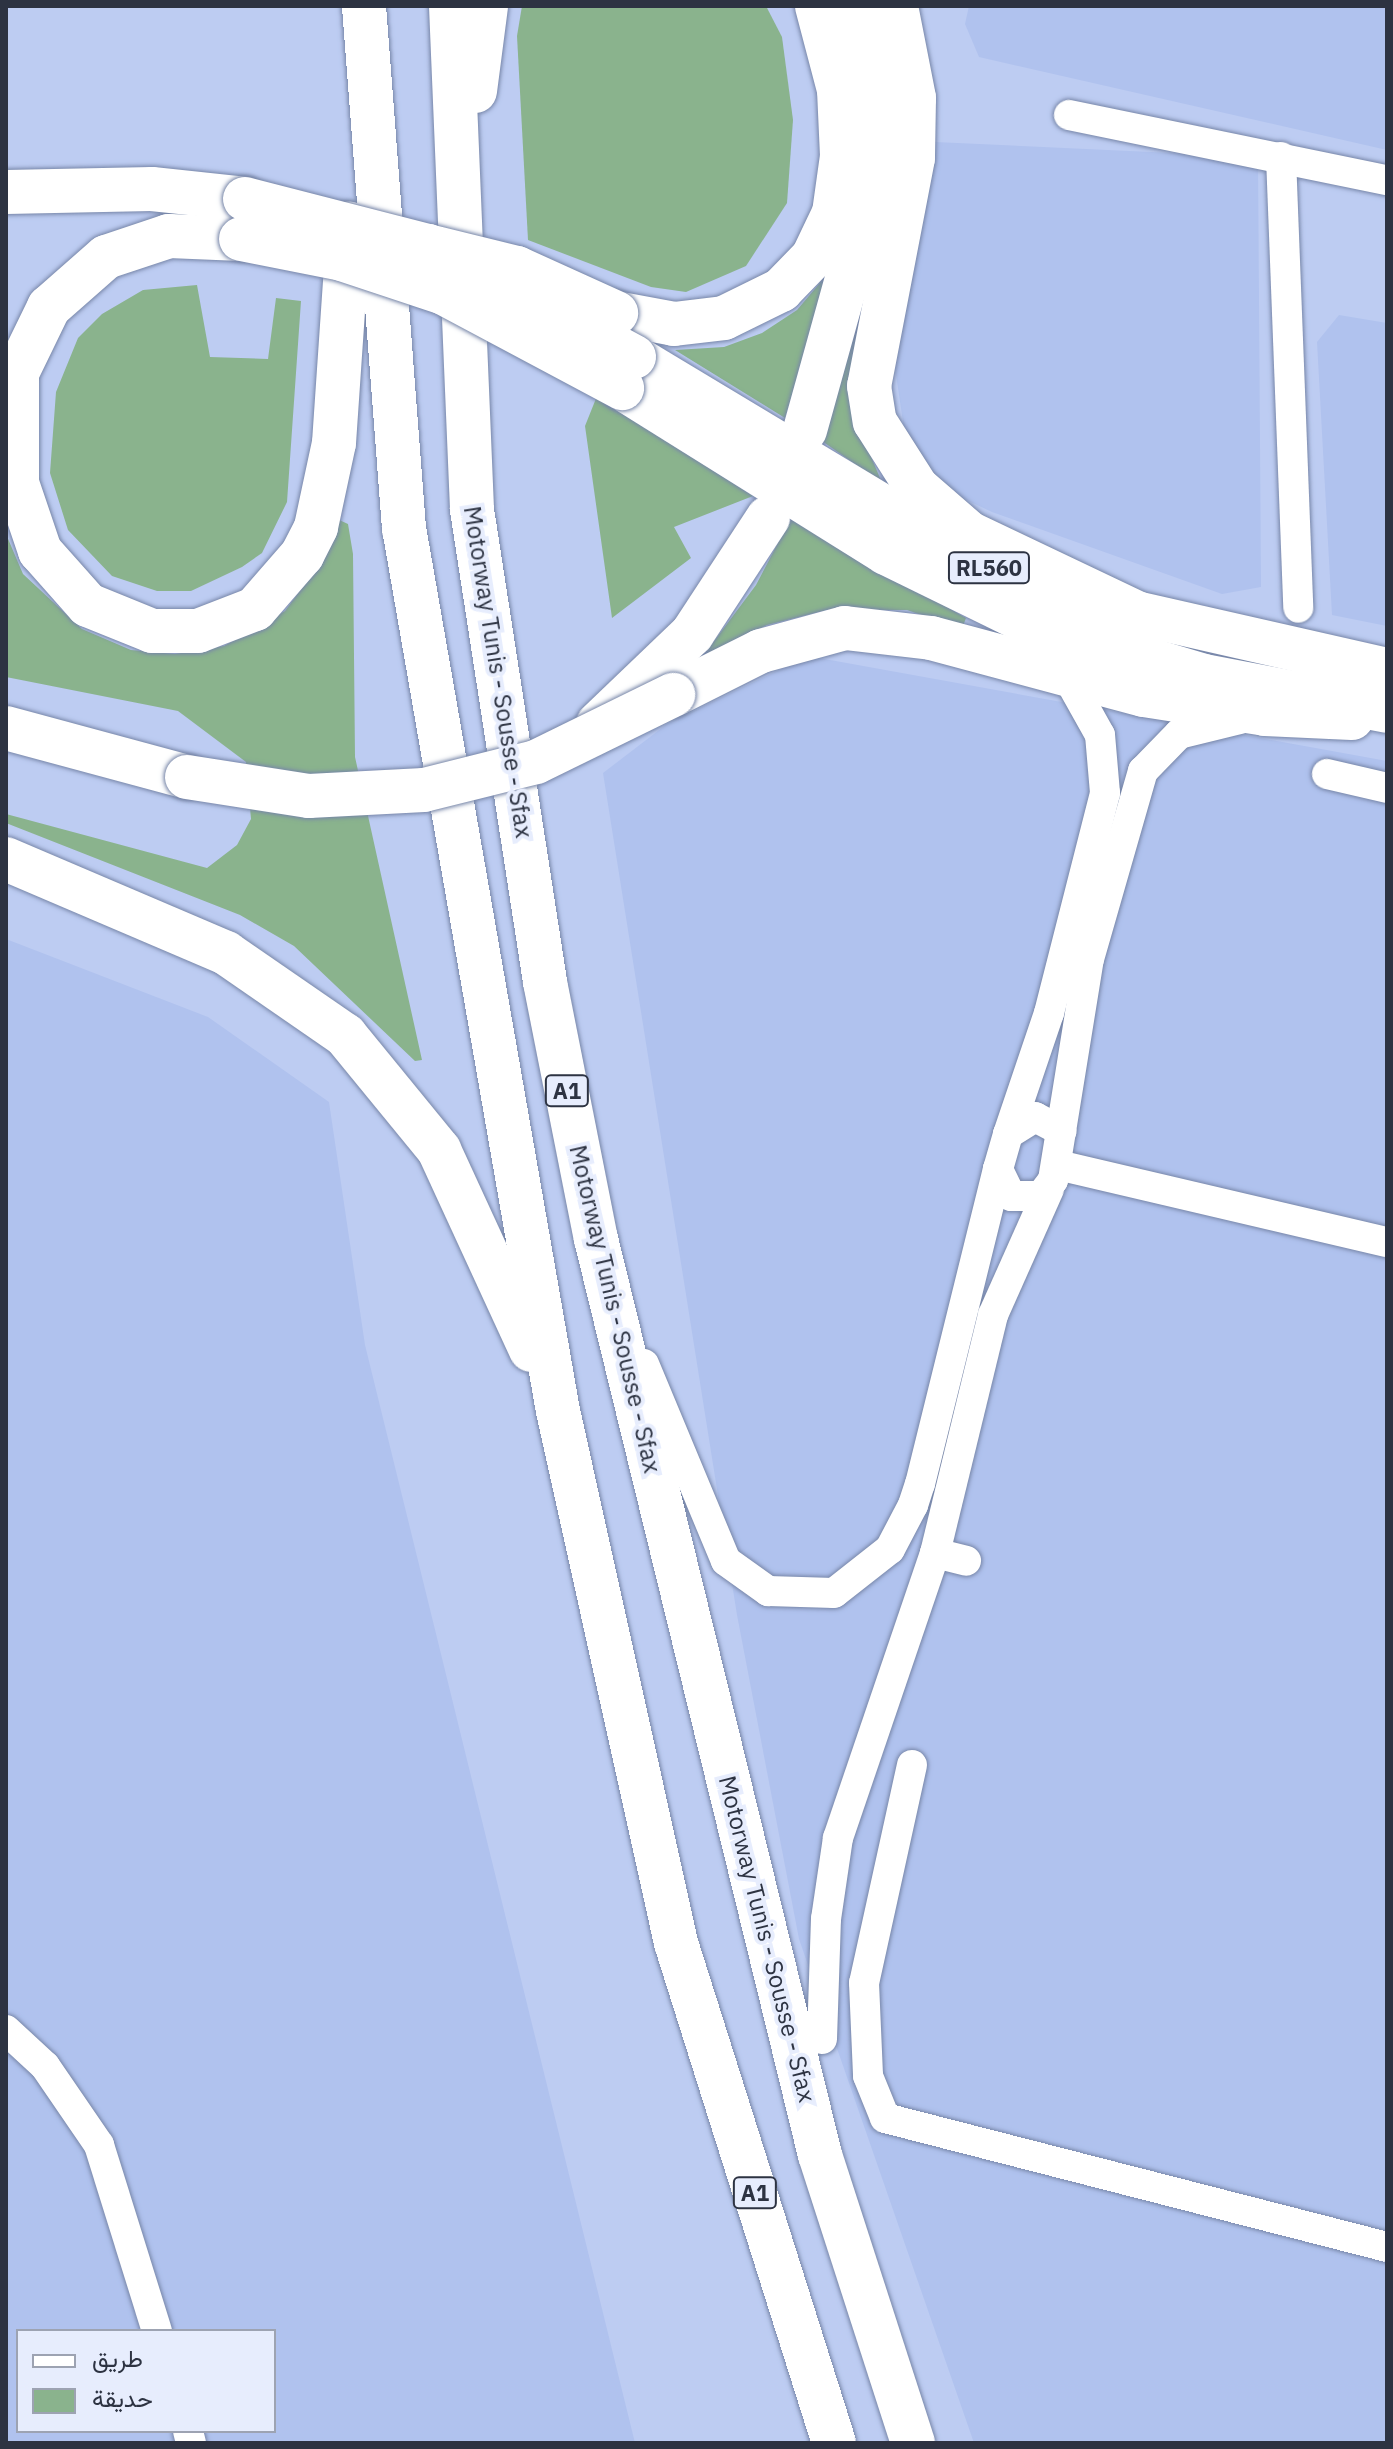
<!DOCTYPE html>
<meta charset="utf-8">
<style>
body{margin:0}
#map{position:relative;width:1393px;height:2449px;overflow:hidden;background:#bdccf2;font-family:"IBM Plex Sans",Vazirmatn,sans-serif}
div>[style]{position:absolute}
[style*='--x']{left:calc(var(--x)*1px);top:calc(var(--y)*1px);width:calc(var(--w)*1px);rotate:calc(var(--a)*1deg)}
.built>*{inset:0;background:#b0c2ee}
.green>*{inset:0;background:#8ab38d}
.roads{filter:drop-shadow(0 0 2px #7786a8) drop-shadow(0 0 2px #7786a8)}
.minor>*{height:30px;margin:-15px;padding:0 15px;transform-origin:15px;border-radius:15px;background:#fff}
.trunk>*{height:44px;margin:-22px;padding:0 22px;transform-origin:22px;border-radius:22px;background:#fff}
.motorway>*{height:44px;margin:-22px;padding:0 22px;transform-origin:22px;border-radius:22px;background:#fff}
.bridges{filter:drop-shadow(0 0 2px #7786a8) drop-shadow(0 0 2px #7786a8)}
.trunk-bridge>*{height:44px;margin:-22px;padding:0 22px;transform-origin:22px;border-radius:22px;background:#fff}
.motorway-bridge>*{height:44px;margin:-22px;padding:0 22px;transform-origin:22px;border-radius:22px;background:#fff}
span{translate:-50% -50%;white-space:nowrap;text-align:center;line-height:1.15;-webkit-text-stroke:8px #e7edfd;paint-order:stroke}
.shield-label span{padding:2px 6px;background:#e7edfd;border:2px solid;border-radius:6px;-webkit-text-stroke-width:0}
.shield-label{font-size:22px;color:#2d3342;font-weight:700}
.street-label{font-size:24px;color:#2d3342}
.frame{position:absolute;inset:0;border:8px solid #2d3342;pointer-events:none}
.legend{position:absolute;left:16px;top:2329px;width:260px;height:104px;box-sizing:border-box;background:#e7edfd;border:2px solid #9da3b2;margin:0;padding:10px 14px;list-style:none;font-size:24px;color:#2d3342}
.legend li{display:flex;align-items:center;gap:16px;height:40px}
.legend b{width:40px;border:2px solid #9da3b2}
</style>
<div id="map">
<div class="built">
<div style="clip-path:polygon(969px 6px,1387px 6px,1387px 150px,979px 57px,965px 24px)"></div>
<div style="clip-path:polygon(935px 142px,1258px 157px,1261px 587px,1222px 594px,992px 512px,943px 489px,906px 442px,895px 368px)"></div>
<div style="clip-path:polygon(1339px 315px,1387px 323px,1387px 626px,1332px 615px,1317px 342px)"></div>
<div style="clip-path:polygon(808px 656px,1387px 761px,1387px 2443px,974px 2443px,799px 1939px,737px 1615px,603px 773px,667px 724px)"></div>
<div style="clip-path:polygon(evenodd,6px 939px,208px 1017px,329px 1102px,365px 1345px,635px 2443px,6px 2443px,6px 939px,18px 2331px,274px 2331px,274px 2431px,18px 2431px,18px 2331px)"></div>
</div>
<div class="green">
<div style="clip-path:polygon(522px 6px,766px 6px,782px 37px,793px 120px,787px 203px,746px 266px,686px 292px,651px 287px,528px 240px,517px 36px)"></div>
<div style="clip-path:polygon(830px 271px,785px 418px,675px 350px,724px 347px,762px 333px,797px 310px)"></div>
<div style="clip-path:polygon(197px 285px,210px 357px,268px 359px,276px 298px,301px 301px,287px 502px,262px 553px,242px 567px,191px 591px,157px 591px,112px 576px,68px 530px,50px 473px,56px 392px,78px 338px,102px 314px,143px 290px)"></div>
<div style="clip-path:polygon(858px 322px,858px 425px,882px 483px,822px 441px)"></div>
<div style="clip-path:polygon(597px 396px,753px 496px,674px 527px,691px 558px,612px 618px,585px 426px)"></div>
<div style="clip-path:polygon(791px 518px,966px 618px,962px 629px,907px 610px,827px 610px,767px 625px,703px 656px,756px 585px)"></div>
<div style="clip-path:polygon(337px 519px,348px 524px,353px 554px,355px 757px,422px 1060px,415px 1061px,294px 946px,240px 915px,6px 823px,6px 814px,207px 868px,237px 845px,251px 819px,246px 762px,178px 711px,6px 677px,6px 534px,23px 574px,82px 629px,131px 650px,175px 654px,224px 646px,285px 611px,316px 569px)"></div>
</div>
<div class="roads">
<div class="minor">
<div style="--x:1069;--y:115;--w:325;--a:11.6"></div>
<div style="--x:1281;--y:157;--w:451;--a:87.8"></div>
<div style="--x:1327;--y:774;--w:62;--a:13.1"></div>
<div style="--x:1061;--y:1131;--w:174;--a:-80.8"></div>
<div style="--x:1089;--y:959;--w:196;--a:-74"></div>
<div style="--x:1143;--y:771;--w:52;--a:-45.8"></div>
<div style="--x:1179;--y:734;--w:63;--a:-13.8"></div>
<div style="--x:1008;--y:1134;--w:128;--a:-71.3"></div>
<div style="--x:1049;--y:1013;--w:227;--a:-75.7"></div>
<div style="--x:1105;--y:793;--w:58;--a:-94.9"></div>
<div style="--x:1100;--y:735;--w:68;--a:-119.2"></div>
<div style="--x:1058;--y:1165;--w:338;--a:13.2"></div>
<div style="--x:644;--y:1364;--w:213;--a:67.4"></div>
<div style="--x:726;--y:1561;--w:52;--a:35.5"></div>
<div style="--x:768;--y:1591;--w:66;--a:1.7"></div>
<div style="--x:834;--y:1593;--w:71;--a:-38.2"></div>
<div style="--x:890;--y:1549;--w:50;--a:-62.4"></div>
<div style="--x:913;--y:1505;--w:22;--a:-72"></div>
<div style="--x:920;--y:1484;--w:325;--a:-76.1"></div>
<div style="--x:998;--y:1169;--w:36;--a:-74"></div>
<div style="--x:1008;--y:1134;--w:32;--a:-32"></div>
<div style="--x:1035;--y:1117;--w:30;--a:28"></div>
<div style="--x:1061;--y:1131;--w:50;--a:99.3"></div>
<div style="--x:1053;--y:1180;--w:20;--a:127"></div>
<div style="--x:1041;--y:1196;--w:30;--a:180"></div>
<div style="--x:1011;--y:1196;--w:30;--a:-116"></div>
<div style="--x:935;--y:1553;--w:32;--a:14"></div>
<div style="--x:912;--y:1765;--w:223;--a:102.4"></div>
<div style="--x:864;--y:1983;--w:93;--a:87.5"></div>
<div style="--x:868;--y:2076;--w:45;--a:68"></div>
<div style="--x:885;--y:2118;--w:518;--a:14.41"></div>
<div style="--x:6;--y:2030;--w:53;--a:42.7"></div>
<div style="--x:45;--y:2066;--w:96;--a:55.6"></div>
<div style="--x:99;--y:2145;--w:195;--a:72.7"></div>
<div style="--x:822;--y:2039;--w:120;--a:-88.1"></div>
<div style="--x:826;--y:1919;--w:82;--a:-81.6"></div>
<div style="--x:838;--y:1838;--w:301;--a:-71.2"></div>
<div style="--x:935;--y:1553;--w:245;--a:-76.3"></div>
<div style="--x:993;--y:1315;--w:138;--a:-66"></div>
<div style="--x:188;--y:2431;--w:12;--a:76"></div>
</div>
<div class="trunk">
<div style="--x:6;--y:192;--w:146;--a:-1.2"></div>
<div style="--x:152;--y:189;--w:94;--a:6.1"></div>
<div style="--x:634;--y:357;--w:396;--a:31"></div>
<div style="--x:973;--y:561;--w:82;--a:23.1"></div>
<div style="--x:1048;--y:593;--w:348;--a:12.8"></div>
<div style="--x:673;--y:695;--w:98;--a:-26.6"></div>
<div style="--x:761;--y:651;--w:87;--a:-15.3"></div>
<div style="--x:845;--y:628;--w:87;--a:6.6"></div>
<div style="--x:931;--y:638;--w:220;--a:15"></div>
<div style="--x:1144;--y:695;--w:122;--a:8.9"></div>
<div style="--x:1265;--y:714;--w:87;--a:2.6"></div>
<div style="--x:6;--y:728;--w:188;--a:15.1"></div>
</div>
<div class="motorway">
<div style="--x:364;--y:6;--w:524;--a:85.62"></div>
<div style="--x:404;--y:528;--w:896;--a:80.11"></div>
<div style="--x:558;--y:1411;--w:545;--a:77.49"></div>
<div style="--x:676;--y:1943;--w:524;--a:72.46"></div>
<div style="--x:451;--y:6;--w:504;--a:87.61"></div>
<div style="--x:472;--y:510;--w:478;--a:81.2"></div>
<div style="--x:545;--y:982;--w:262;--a:78.8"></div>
<div style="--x:596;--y:1239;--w:943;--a:76.26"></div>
<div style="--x:820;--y:2155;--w:303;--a:72.1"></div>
<div style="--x:896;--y:6;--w:94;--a:78.9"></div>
<div style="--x:914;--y:98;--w:60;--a:91"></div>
<div style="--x:913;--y:158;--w:232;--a:100.9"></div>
<div style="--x:869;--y:386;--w:36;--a:81"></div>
<div style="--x:875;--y:422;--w:78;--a:57.5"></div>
<div style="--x:917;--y:488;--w:69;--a:40.9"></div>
<div style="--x:969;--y:533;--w:202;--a:25.5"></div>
<div style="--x:475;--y:91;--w:86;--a:-82.6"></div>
<div style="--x:241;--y:239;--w:72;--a:-177.6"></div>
<div style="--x:169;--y:236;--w:66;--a:161.6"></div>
<div style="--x:106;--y:257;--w:76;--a:138.7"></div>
<div style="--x:49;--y:307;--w:73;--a:115.9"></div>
<div style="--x:17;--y:373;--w:110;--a:90"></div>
<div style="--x:17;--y:483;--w:72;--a:71.3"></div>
<div style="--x:40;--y:551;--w:72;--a:48.4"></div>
<div style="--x:88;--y:605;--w:69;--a:22.1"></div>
<div style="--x:152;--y:631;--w:46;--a:0"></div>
<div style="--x:198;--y:631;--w:61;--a:-21.1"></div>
<div style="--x:255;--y:609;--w:72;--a:-49"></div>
<div style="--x:302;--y:555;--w:31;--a:-63"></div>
<div style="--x:316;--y:527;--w:86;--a:-77.9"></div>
<div style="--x:334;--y:443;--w:220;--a:-86.1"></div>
<div style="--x:616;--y:313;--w:59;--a:10.7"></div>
<div style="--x:674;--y:324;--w:50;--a:-6.8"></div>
<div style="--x:724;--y:318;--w:64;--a:-26.2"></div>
<div style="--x:781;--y:290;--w:46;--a:-45.9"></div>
<div style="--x:813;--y:257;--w:49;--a:-64.5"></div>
<div style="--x:834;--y:213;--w:58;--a:-82"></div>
<div style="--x:842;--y:156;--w:66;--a:-92.6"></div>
<div style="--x:839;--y:90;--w:87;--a:-104.7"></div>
<div style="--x:622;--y:388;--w:311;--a:32"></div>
<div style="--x:886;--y:553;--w:164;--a:26.1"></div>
<div style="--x:1033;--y:625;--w:178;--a:16.6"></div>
<div style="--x:1204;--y:676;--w:186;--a:10.8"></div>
<div style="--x:805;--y:430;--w:231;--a:-74.5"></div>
<div style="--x:867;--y:207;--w:114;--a:-87"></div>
<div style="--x:873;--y:93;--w:88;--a:-97.9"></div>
<div style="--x:598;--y:724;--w:130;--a:-43.8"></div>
<div style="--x:692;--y:634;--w:139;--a:-56.8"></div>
<div style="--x:6;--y:859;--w:239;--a:23.1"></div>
<div style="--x:226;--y:953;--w:145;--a:34.6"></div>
<div style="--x:345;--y:1035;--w:149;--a:50.7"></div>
<div style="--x:439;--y:1150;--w:220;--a:65.3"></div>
</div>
</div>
<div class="bridges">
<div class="trunk-bridge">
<div style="--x:245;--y:199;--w:189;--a:14.4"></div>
<div style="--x:428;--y:246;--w:234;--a:28.3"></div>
<div style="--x:187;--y:777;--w:123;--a:8.9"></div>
<div style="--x:309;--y:796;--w:115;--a:-3"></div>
<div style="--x:424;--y:790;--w:115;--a:-14"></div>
<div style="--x:536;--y:762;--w:153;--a:-26.1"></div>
</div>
<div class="motorway-bridge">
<div style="--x:241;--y:239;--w:103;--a:11.2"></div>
<div style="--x:342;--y:259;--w:108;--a:18.4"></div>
<div style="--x:444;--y:293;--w:202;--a:28.1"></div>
<div style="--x:428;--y:246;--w:92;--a:13.9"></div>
<div style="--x:517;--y:268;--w:109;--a:24.4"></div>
</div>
</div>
<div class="shield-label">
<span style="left:989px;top:568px">RL560</span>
<span style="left:567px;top:1091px">A1</span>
<span style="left:755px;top:2193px">A1</span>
</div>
<div class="street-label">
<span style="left:498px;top:672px;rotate:81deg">Motorway Tunis - Sousse - Sfax</span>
<span style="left:615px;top:1309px;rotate:77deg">Motorway Tunis - Sousse - Sfax</span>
<span style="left:767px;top:1939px;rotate:76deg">Motorway Tunis - Sousse - Sfax</span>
</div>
<div class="frame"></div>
<ul class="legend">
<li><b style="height:10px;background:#fff"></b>طريق</li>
<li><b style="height:22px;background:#8ab38d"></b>حديقة</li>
</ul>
</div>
